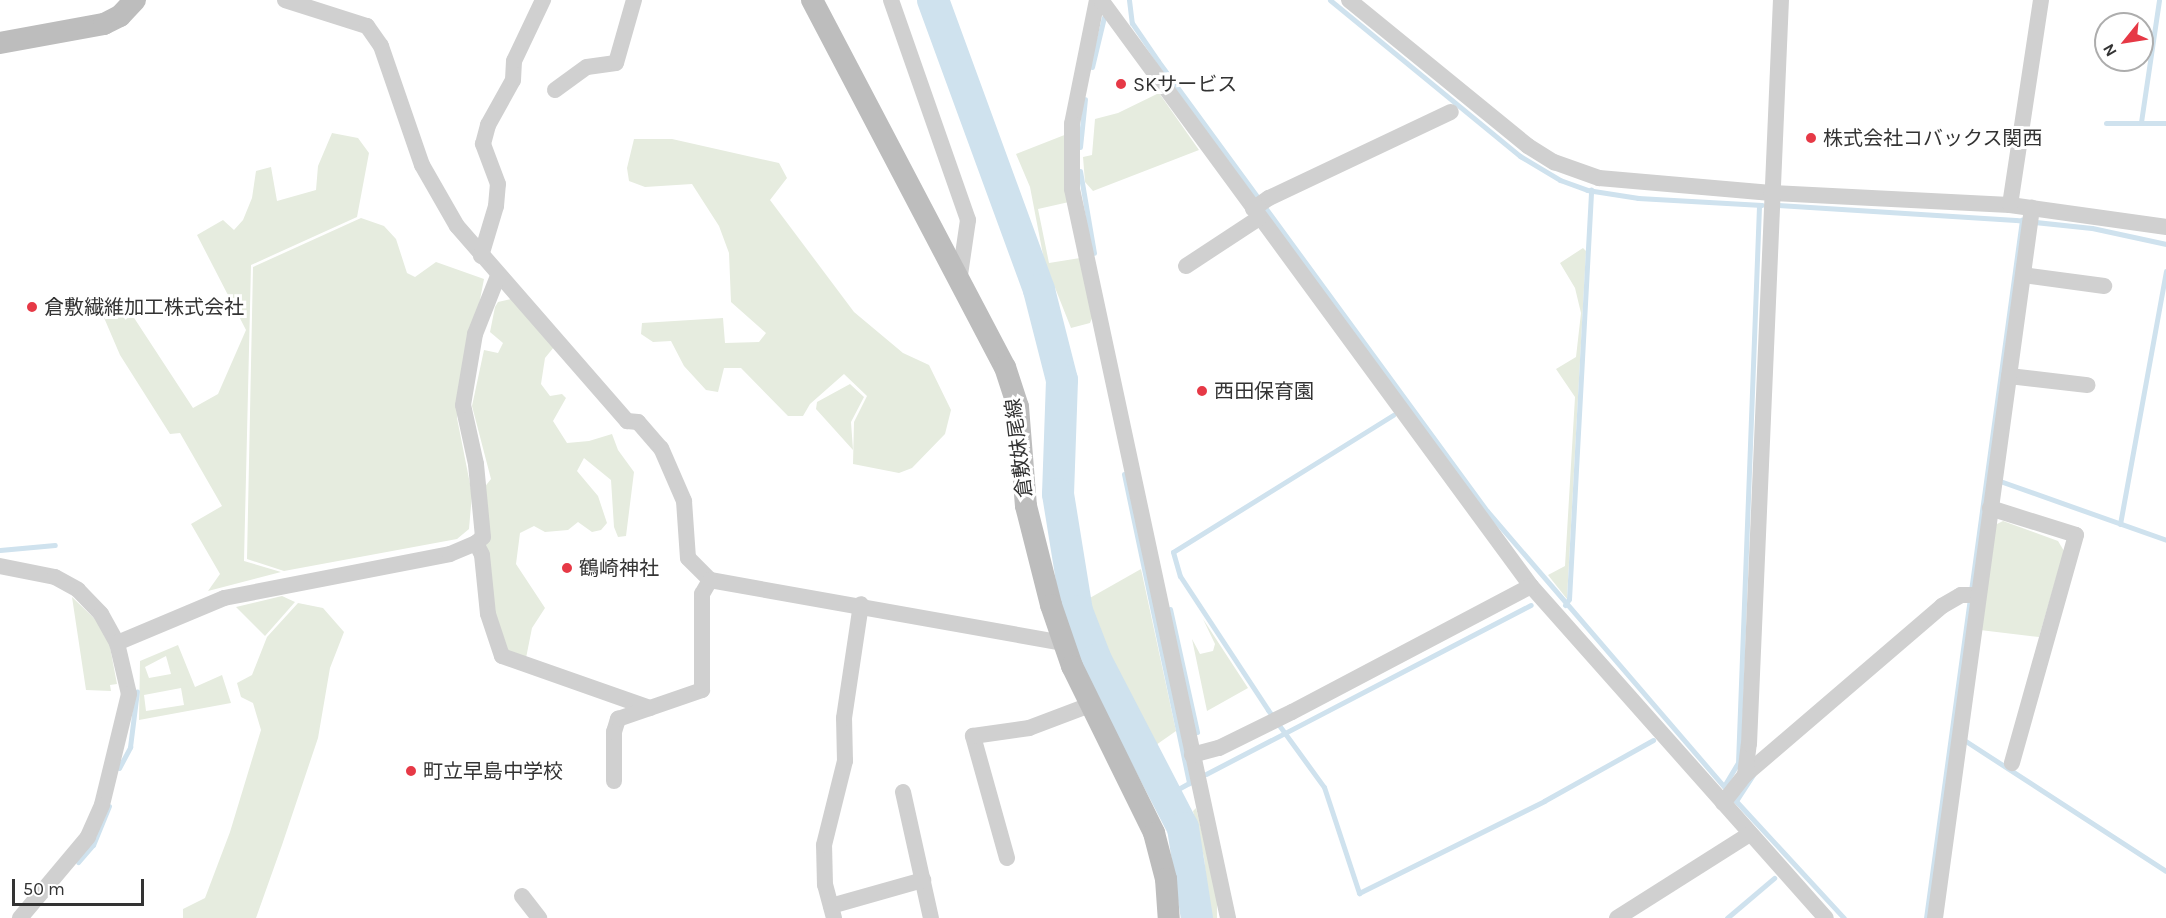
<!DOCTYPE html>
<meta charset="utf-8">
<style>
body{margin:0}
#map{position:relative;width:2166px;height:918px;overflow:hidden;background:#fff;font-family:Karla,"Noto Sans JP",sans-serif}
div>[style]{position:absolute}
[style*='--x']{left:calc(var(--x)*1px);top:calc(var(--y)*1px);width:calc(var(--w)*1px);rotate:calc(var(--a)*1deg)}
.green>*{inset:0;background:#e6ecdf}
.stream>*{height:5px;margin:-2.5px;padding:0 2.5px;transform-origin:2.5px;border-radius:2.5px;background:#cfe2ee}
.river>*{height:32px;margin:-16px;padding:0 16px;transform-origin:16px;border-radius:16px;background:#cfe2ee}
.street>*{height:16px;margin:-8px;padding:0 8px;transform-origin:8px;border-radius:8px;background:#d0d0d0}
.secondary>*{height:22px;margin:-11px;padding:0 11px;transform-origin:11px;border-radius:11px;background:#bdbdbd}
.dots>*{width:16px;height:16px;translate:-50% -50%;box-sizing:border-box;border:3px solid #fff;border-radius:50%}
span{translate:-50% -50%;white-space:nowrap;text-align:center;line-height:1.15;-webkit-text-stroke:6px #fff;paint-order:stroke}
.poi-label{font-size:20px;color:#333}
.left{translate:0 -50%;text-align:left}
.street-label{font-size:20px;color:#333}
.north{position:absolute;left:2094px;top:12px;width:60px;height:60px;box-sizing:border-box;background:#fff;border:2px solid #adadad;border-radius:50%;rotate:240deg;font-size:16px;font-weight:700;line-height:24px;text-align:center;color:#333}
.north::after{content:'';display:block;margin:auto;width:21px;height:27px;background:#e63946;clip-path:polygon(50% 0,100% 100%,50% 72%,0 100%)}
.scale{position:absolute;left:12px;top:879px;width:132px;height:27px;box-sizing:border-box;border:3px solid #333;border-top:0;padding-left:8px;font-size:18px;line-height:21px;white-space:nowrap;color:#333;-webkit-text-stroke:4px #fff;paint-order:stroke}
</style>
<div id="map">
<div class="green">
<div style="clip-path:polygon(1159px 93px,1199px 150px,1093px 191px,1085px 182px,1083px 157px,1092px 155px,1095px 119px,1118px 113px)"></div>
<div style="clip-path:polygon(332px 133px,358px 138px,369px 153px,357px 217px,251px 265px,244px 561px,281px 572px,208px 591px,220px 574px,191px 524px,222px 506px,180px 433px,170px 434px,120px 355px,99px 306px,110px 295px,125px 304px,193px 408px,218px 394px,246px 330px,197px 235px,223px 220px,234px 230px,243px 220px,252px 198px,256px 171px,271px 167px,277px 201px,316px 190px,318px 166px)"></div>
<div style="clip-path:polygon(1067px 134px,1069px 202px,1038px 209px,1049px 263px,1080px 258px,1092px 318px,1090px 323px,1071px 328px,1044px 260px,1030px 187px,1016px 154px)"></div>
<div style="clip-path:polygon(634px 139px,672px 139px,779px 163px,787px 178px,770px 200px,854px 312px,903px 353px,929px 365px,951px 410px,945px 434px,912px 468px,899px 473px,853px 464px,854px 422px,867px 396px,844px 374px,810px 404px,803px 416px,788px 416px,741px 368px,724px 368px,718px 392px,706px 390px,684px 366px,671px 341px,653px 342px,641px 334px,642px 323px,723px 318px,725px 343px,759px 342px,766px 333px,731px 302px,729px 253px,719px 226px,692px 184px,645px 187px,629px 181px,627px 168px)"></div>
<div style="clip-path:polygon(361px 218px,384px 226px,396px 239px,407px 273px,415px 277px,436px 262px,484px 279px,457px 418px,472px 494px,469px 529px,457px 539px,284px 571px,247px 559px,253px 267px)"></div>
<div style="clip-path:polygon(1583px 248px,1586px 251px,1567px 599px,1548px 575px,1565px 566px,1575px 397px,1556px 369px,1576px 357px,1581px 313px,1575px 288px,1560px 263px)"></div>
<div style="clip-path:polygon(511px 299px,554px 347px,545px 358px,541px 384px,550px 396px,562px 394px,566px 398px,553px 421px,567px 443px,589px 441px,612px 434px,618px 450px,634px 472px,626px 536px,618px 537px,614px 527px,611px 480px,584px 458px,577px 471px,598px 496px,607px 523px,601px 530px,592px 532px,578px 522px,568px 530px,545px 532px,534px 526px,520px 533px,516px 564px,545px 608px,532px 628px,526px 658px,508px 654px,489px 597px,483px 489px,491px 479px,472px 406px,484px 350px,498px 353px,503px 343px,490px 332px,495px 307px,498px 302px)"></div>
<div style="clip-path:polygon(850px 384px,864px 397px,851px 422px,853px 450px,816px 409px,817px 402px)"></div>
<div style="clip-path:polygon(2003px 521px,2058px 541px,2064px 551px,2039px 637px,1980px 630px,1995px 525px)"></div>
<div style="clip-path:polygon(1141px 569px,1176px 731px,1156px 745px,1107px 652px,1088px 599px)"></div>
<div style="clip-path:polygon(282px 596px,295px 602px,265px 636px,236px 607px)"></div>
<div style="clip-path:polygon(72px 597px,97px 621px,109px 642px,117px 684px,110px 685px,111px 691px,86px 690px)"></div>
<div style="clip-path:polygon(298px 603px,323px 608px,344px 632px,330px 668px,318px 738px,282px 845px,256px 918px,183px 918px,183px 909px,205px 898px,230px 832px,261px 730px,253px 703px,241px 697px,237px 683px,252px 675px,267px 637px)"></div>
<div style="clip-path:polygon(1203px 619px,1248px 688px,1207px 711px,1192px 639px,1200px 654px,1213px 651px,1215px 644px)"></div>
<div style="clip-path:polygon(evenodd,178px 645px,195px 687px,222px 675px,231px 703px,139px 720px,140px 661px,178px 645px,166px 656px,171px 674px,149px 678px,145px 667px,166px 656px,178px 645px,181px 688px,184px 705px,146px 711px,144px 695px,181px 688px)"></div>
<div style="clip-path:polygon(1196px 808px,1217px 894px,1217px 918px,1210px 918px,1204px 858px,1193px 811px)"></div>
</div>
<div class="stream">
<div style="--x:1129;--y:0;--w:23;--a:83"></div>
<div style="--x:1132;--y:23;--w:46;--a:55.6"></div>
<div style="--x:1158;--y:61;--w:557;--a:53.83"></div>
<div style="--x:1487;--y:511;--w:382;--a:49.3"></div>
<div style="--x:1736;--y:801;--w:159;--a:47.3"></div>
<div style="--x:1330;--y:0;--w:246;--a:39.4"></div>
<div style="--x:1520;--y:156;--w:47;--a:31"></div>
<div style="--x:1560;--y:180;--w:29;--a:20"></div>
<div style="--x:1587;--y:190;--w:52;--a:8.9"></div>
<div style="--x:1638;--y:198;--w:124;--a:3.2"></div>
<div style="--x:1092;--y:67;--w:51;--a:-76.5"></div>
<div style="--x:2141;--y:122;--w:123;--a:-81.6"></div>
<div style="--x:2106;--y:123;--w:60;--a:0"></div>
<div style="--x:1080;--y:147;--w:48;--a:-84.1"></div>
<div style="--x:1080;--y:171;--w:83;--a:80.3"></div>
<div style="--x:1778;--y:205;--w:238;--a:3.6"></div>
<div style="--x:2016;--y:220;--w:76;--a:6"></div>
<div style="--x:2092;--y:228;--w:76;--a:12.2"></div>
<div style="--x:1393;--y:415;--w:259;--a:148.1"></div>
<div style="--x:1173;--y:552;--w:25;--a:74"></div>
<div style="--x:1180;--y:576;--w:160;--a:56.7"></div>
<div style="--x:1268;--y:710;--w:95;--a:54"></div>
<div style="--x:1324;--y:787;--w:112;--a:71.7"></div>
<div style="--x:1359;--y:893;--w:207;--a:-26.4"></div>
<div style="--x:1544;--y:801;--w:125;--a:-29.2"></div>
<div style="--x:1124;--y:474;--w:316;--a:78.1"></div>
<div style="--x:1189;--y:783;--w:26;--a:151"></div>
<div style="--x:1997;--y:480;--w:179;--a:19.5"></div>
<div style="--x:2120;--y:524;--w:257;--a:-79.7"></div>
<div style="--x:0;--y:550;--w:55;--a:-5.2"></div>
<div style="--x:1565;--y:605;--w:7;--a:-56"></div>
<div style="--x:1569;--y:599;--w:410;--a:-86.9"></div>
<div style="--x:1170;--y:609;--w:126;--a:77.6"></div>
<div style="--x:1961;--y:738;--w:244;--a:33"></div>
<div style="--x:119;--y:768;--w:24;--a:-62"></div>
<div style="--x:130;--y:747;--w:56;--a:-82.9"></div>
<div style="--x:1206;--y:774;--w:366;--a:-27.5"></div>
<div style="--x:1724;--y:786;--w:27;--a:-59"></div>
<div style="--x:1738;--y:763;--w:558;--a:-87.84"></div>
<div style="--x:1736;--y:801;--w:31;--a:-57"></div>
<div style="--x:78;--y:862;--w:23;--a:-49"></div>
<div style="--x:93;--y:845;--w:42;--a:-67.7"></div>
<div style="--x:1727;--y:918;--w:62;--a:-40.4"></div>
<div style="--x:1926;--y:918;--w:705;--a:-82.17"></div>
</div>
<div class="river">
<div style="--x:933;--y:0;--w:309;--a:69.9"></div>
<div style="--x:1039;--y:290;--w:93;--a:75.7"></div>
<div style="--x:1062;--y:380;--w:114;--a:92"></div>
<div style="--x:1058;--y:494;--w:119;--a:80.8"></div>
<div style="--x:1077;--y:611;--w:53;--a:68.8"></div>
<div style="--x:1096;--y:660;--w:189;--a:62.6"></div>
<div style="--x:1183;--y:828;--w:91;--a:81.2"></div>
</div>
<div class="street">
<div style="--x:285;--y:0;--w:86;--a:17.6"></div>
<div style="--x:367;--y:26;--w:24;--a:55"></div>
<div style="--x:381;--y:46;--w:126;--a:71"></div>
<div style="--x:422;--y:165;--w:70;--a:60.2"></div>
<div style="--x:457;--y:226;--w:259;--a:48.9"></div>
<div style="--x:627;--y:421;--w:11;--a:5"></div>
<div style="--x:638;--y:422;--w:35;--a:49"></div>
<div style="--x:661;--y:448;--w:58;--a:66.5"></div>
<div style="--x:684;--y:501;--w:57;--a:86"></div>
<div style="--x:688;--y:558;--w:31;--a:45"></div>
<div style="--x:710;--y:580;--w:358;--a:10.1"></div>
<div style="--x:891;--y:0;--w:233;--a:70.7"></div>
<div style="--x:968;--y:220;--w:63;--a:98.3"></div>
<div style="--x:1097;--y:0;--w:126;--a:101.4"></div>
<div style="--x:1072;--y:124;--w:65;--a:90"></div>
<div style="--x:1072;--y:189;--w:746;--a:77.92"></div>
<div style="--x:1101;--y:0;--w:727;--a:53.73"></div>
<div style="--x:1531;--y:586;--w:444;--a:48.4"></div>
<div style="--x:1349;--y:0;--w:231;--a:39.2"></div>
<div style="--x:1528;--y:146;--w:31;--a:32"></div>
<div style="--x:1554;--y:162;--w:48;--a:19.6"></div>
<div style="--x:1599;--y:178;--w:173;--a:5"></div>
<div style="--x:1771;--y:193;--w:239;--a:2.9"></div>
<div style="--x:2010;--y:205;--w:158;--a:8"></div>
<div style="--x:555;--y:90;--w:39;--a:-36"></div>
<div style="--x:587;--y:67;--w:29;--a:-8"></div>
<div style="--x:616;--y:63;--w:66;--a:-74.1"></div>
<div style="--x:2010;--y:205;--w:207;--a:-81.4"></div>
<div style="--x:1253;--y:209;--w:19;--a:-35"></div>
<div style="--x:1269;--y:198;--w:201;--a:-25.3"></div>
<div style="--x:481;--y:256;--w:52;--a:-73.3"></div>
<div style="--x:496;--y:206;--w:22;--a:-85"></div>
<div style="--x:498;--y:184;--w:43;--a:-110.6"></div>
<div style="--x:483;--y:144;--w:20;--a:-75"></div>
<div style="--x:488;--y:125;--w:51;--a:-60.9"></div>
<div style="--x:513;--y:80;--w:19;--a:-87"></div>
<div style="--x:514;--y:61;--w:68;--a:-64.6"></div>
<div style="--x:1186;--y:266;--w:87;--a:-33.3"></div>
<div style="--x:2023;--y:275;--w:82;--a:7.7"></div>
<div style="--x:2009;--y:376;--w:79;--a:6.6"></div>
<div style="--x:1990;--y:508;--w:90;--a:17.4"></div>
<div style="--x:2076;--y:535;--w:237;--a:105.7"></div>
<div style="--x:476;--y:543;--w:13;--a:63"></div>
<div style="--x:482;--y:555;--w:59;--a:84.2"></div>
<div style="--x:488;--y:614;--w:44;--a:71.6"></div>
<div style="--x:502;--y:656;--w:157;--a:19.4"></div>
<div style="--x:0;--y:566;--w:56;--a:11.3"></div>
<div style="--x:55;--y:577;--w:26;--a:29"></div>
<div style="--x:78;--y:590;--w:33;--a:46"></div>
<div style="--x:101;--y:614;--w:33;--a:61"></div>
<div style="--x:117;--y:643;--w:52;--a:76.8"></div>
<div style="--x:129;--y:694;--w:114;--a:103.7"></div>
<div style="--x:102;--y:805;--w:35;--a:114"></div>
<div style="--x:88;--y:837;--w:106;--a:130"></div>
<div style="--x:117;--y:643;--w:116;--a:-22.8"></div>
<div style="--x:224;--y:598;--w:230;--a:-11"></div>
<div style="--x:450;--y:554;--w:28;--a:-23"></div>
<div style="--x:476;--y:543;--w:9;--a:-41"></div>
<div style="--x:483;--y:537;--w:73;--a:-95.5"></div>
<div style="--x:476;--y:464;--w:60;--a:-102.4"></div>
<div style="--x:463;--y:405;--w:72;--a:-80.4"></div>
<div style="--x:475;--y:334;--w:62;--a:-68.4"></div>
<div style="--x:1192;--y:755;--w:28;--a:-15"></div>
<div style="--x:1219;--y:748;--w:81;--a:-26.3"></div>
<div style="--x:1292;--y:712;--w:270;--a:-27.8"></div>
<div style="--x:1745;--y:775;--w:260;--a:-40.6"></div>
<div style="--x:1942;--y:606;--w:22;--a:-30"></div>
<div style="--x:1961;--y:595;--w:17;--a:0"></div>
<div style="--x:614;--y:781;--w:49;--a:-90"></div>
<div style="--x:614;--y:732;--w:14;--a:-73"></div>
<div style="--x:618;--y:719;--w:89;--a:-19"></div>
<div style="--x:702;--y:690;--w:96;--a:-90"></div>
<div style="--x:702;--y:594;--w:16;--a:-60"></div>
<div style="--x:903;--y:792;--w:129;--a:77.5"></div>
<div style="--x:1723;--y:803;--w:36;--a:-52"></div>
<div style="--x:1745;--y:775;--w:31;--a:-83"></div>
<div style="--x:1749;--y:744;--w:745;--a:-87.54"></div>
<div style="--x:1007;--y:858;--w:127;--a:-105.6"></div>
<div style="--x:973;--y:736;--w:57;--a:-8.1"></div>
<div style="--x:1029;--y:728;--w:65;--a:-20.7"></div>
<div style="--x:522;--y:896;--w:28;--a:52"></div>
<div style="--x:831;--y:906;--w:96;--a:-15.8"></div>
<div style="--x:834;--y:918;--w:34;--a:-105"></div>
<div style="--x:825;--y:885;--w:40;--a:-91.4"></div>
<div style="--x:824;--y:845;--w:87;--a:-76"></div>
<div style="--x:845;--y:761;--w:43;--a:-91.3"></div>
<div style="--x:844;--y:718;--w:115;--a:-81.5"></div>
<div style="--x:1617;--y:918;--w:157;--a:-32.3"></div>
<div style="--x:1935;--y:918;--w:717;--a:-82.22"></div>
</div>
<div class="secondary">
<div style="--x:812;--y:0;--w:415;--a:62.3"></div>
<div style="--x:1005;--y:367;--w:42;--a:72"></div>
<div style="--x:1018;--y:407;--w:99;--a:85.4"></div>
<div style="--x:1026;--y:506;--w:102;--a:75.8"></div>
<div style="--x:1051;--y:605;--w:65;--a:71"></div>
<div style="--x:1072;--y:666;--w:186;--a:63.8"></div>
<div style="--x:1154;--y:833;--w:48;--a:75.4"></div>
<div style="--x:1166;--y:879;--w:39;--a:86"></div>
<div style="--x:0;--y:43;--w:106;--a:-10.4"></div>
<div style="--x:104;--y:24;--w:18;--a:-27"></div>
<div style="--x:120;--y:16;--w:22;--a:-47"></div>
</div>
<div class="dots">
<div style="left:1121px;top:84px;background:#e63946"></div>
<div style="left:1811px;top:138px;background:#e63946"></div>
<div style="left:32px;top:307px;background:#e63946"></div>
<div style="left:1202px;top:391px;background:#e63946"></div>
<div style="left:567px;top:568px;background:#e63946"></div>
<div style="left:411px;top:771px;background:#e63946"></div>
</div>
<div class="poi-label">
<span class="left" style="left:1133px;top:84px">SKサービス</span>
<span class="left" style="left:1823px;top:138px">株式会社コバックス関西</span>
<span class="left" style="left:44px;top:307px">倉敷繊維加工株式会社</span>
<span class="left" style="left:1214px;top:391px">西田保育園</span>
<span class="left" style="left:579px;top:568px">鶴崎神社</span>
<span class="left" style="left:423px;top:771px">町立早島中学校</span>
</div>
<div class="street-label">
<span style="left:1019px;top:448px;rotate:-97deg">倉敷妹尾線</span>
</div>
<div class="north">N</div>
<div class="scale">50 m</div>
</div>
